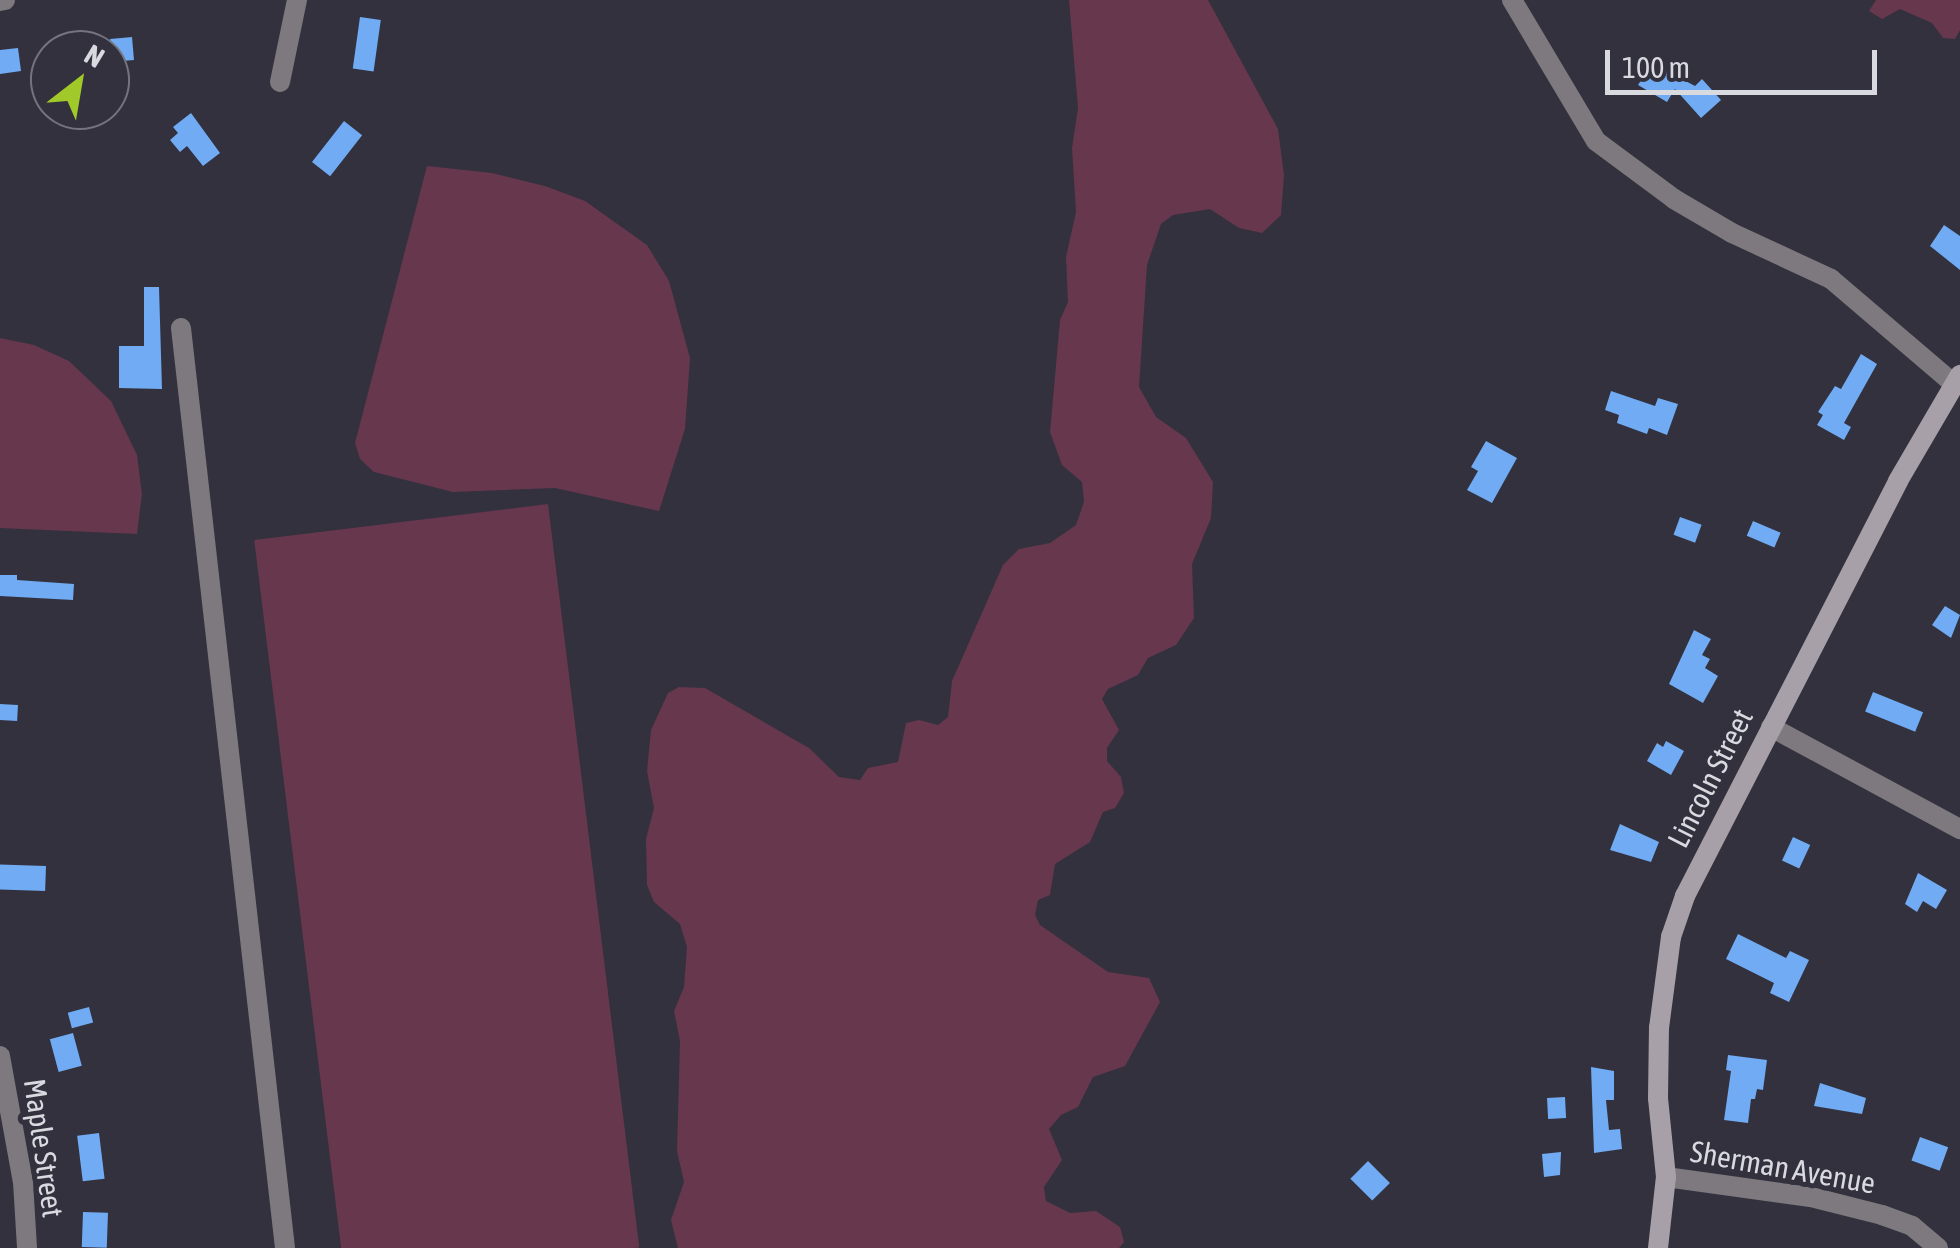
<!DOCTYPE html>
<style>
body{margin:0}
#map{position:relative;width:1960px;height:1248px;overflow:hidden;background:#32313d;font-family:"Asap Condensed",sans-serif}
div>[style]{position:absolute}
[style*='--x']{left:calc(var(--x)*1px);top:calc(var(--y)*1px);width:calc(var(--w)*1px);rotate:calc(var(--a)*1deg)}
.green>*{inset:0;background:#67374d;transform-origin:0 0}
.building>*{inset:0;background:#70abf3;transform-origin:0 0}
.street>*{height:20px;margin:-10px;padding:0 10px;transform-origin:10px;border-radius:10px;background:#7d797e}
.secondary>*{height:20px;margin:-10px;padding:0 10px;transform-origin:10px;border-radius:10px;background:#a7a0a8}
span{translate:-50% -50%;white-space:nowrap;text-align:center;line-height:1.15;-webkit-text-stroke:10px #32313d;paint-order:stroke}
.street-label{font-size:30px;color:#d9d9e0}
.north{position:absolute;left:30px;top:30px;width:100px;height:100px;box-sizing:border-box;background:#32313d;border:2px solid #75747e;border-radius:50%;rotate:31deg;font-size:28px;font-weight:700;line-height:40px;text-align:center;color:#d9d9e0}
.north::after{content:'';display:block;margin:auto;width:35px;height:45px;background:#a1c929;clip-path:polygon(50% 0,100% 100%,50% 72%,0 100%)}
.scale{position:absolute;left:1605px;top:50px;width:272px;height:45px;box-sizing:border-box;border:5px solid #d9d9e0;border-top:0;padding-left:12px;font-size:30px;line-height:35px;white-space:nowrap;color:#d9d9e0;-webkit-text-stroke:8px #32313d;paint-order:stroke}
</style>
<div id="map">
<div class="green">
<div style="clip-path:polygon(1069px 0,1208px 0,1278px 129px,1284px 175px,1281px 215px,1262px 233px,1239px 228px,1210px 209px,1173px 215px,1161px 224px,1147px 265px,1139px 387px,1156px 417px,1186px 438px,1213px 482px,1211px 518px,1192px 564px,1194px 618px,1176px 645px,1148px 658px,1138px 675px,1108px 689px,1102px 699px,1119px 730px,1107px 748px,1107px 761px,1121px 777px,1124px 793px,1115px 808px,1103px 812px,1090px 842px,1055px 864px,1050px 895px,1038px 900px,1035px 915px,1040px 925px,1108px 972px,1149px 978px,1160px 1002px,1125px 1066px,1093px 1077px,1078px 1107px,1061px 1115px,1049px 1129px,1062px 1160px,1044px 1187px,1046px 1201px,1070px 1213px,1096px 1211px,1120px 1227px,1124px 1242px,1119px 1248px,678px 1248px,671px 1220px,684px 1182px,677px 1151px,680px 1041px,674px 1011px,684px 987px,687px 947px,680px 924px,654px 902px,647px 885px,646px 839px,654px 808px,647px 771px,651px 730px,668px 693px,679px 687px,705px 688px,809px 748px,839px 777px,860px 780px,868px 768px,898px 762px,906px 723px,919px 720px,938px 725px,948px 717px,952px 681px,1003px 565px,1019px 549px,1050px 543px,1076px 525px,1084px 502px,1082px 482px,1062px 465px,1050px 432px,1060px 320px,1068px 302px,1066px 257px,1076px 212px,1072px 148px,1078px 108px)"></div>
<div style="clip-path:polygon(1876px 0,1960px 0,1960px 30px,1955px 39px,1943px 38px,1932px 23px,1900px 9px,1882px 19px,1869px 11px)"></div>
<div style="clip-path:polygon(427px 166px,492px 173px,545px 186px,585px 201px,647px 245px,669px 281px,690px 358px,685px 429px,659px 511px,555px 488px,453px 492px,374px 472px,360px 459px,355px 443px)"></div>
<div style="clip-path:polygon(0 338px,34px 345px,69px 361px,111px 401px,137px 455px,142px 494px,137px 534px,0 528px)"></div>
<div style="left:548px;top:504px;width:749px;height:296px;rotate:83deg"></div>
</div>
<div class="building">
<div style="left:360px;top:17px;width:21px;height:52px;rotate:8deg"></div>
<div style="left:132px;top:37px;width:23px;height:22px;rotate:85deg"></div>
<div style="clip-path:polygon(18px 48px,21px 71px,0 74px,0 50px)"></div>
<div style="clip-path:polygon(1652px 63px,1695px 86px,1702px 79px,1721px 100px,1701px 118px,1675px 89px,1667px 102px,1638px 85px)"></div>
<div style="clip-path:polygon(191px 113px,220px 153px,203px 166px,187px 146px,180px 152px,170px 140px,178px 133px,173px 127px)"></div>
<div style="left:344px;top:121px;width:23px;height:52px;rotate:38deg"></div>
<div style="clip-path:polygon(1944px 225px,1960px 236px,1960px 270px,1930px 246px)"></div>
<div style="clip-path:polygon(144px 287px,159px 287px,162px 389px,119px 388px,119px 346px,144px 346px)"></div>
<div style="clip-path:polygon(1861px 354px,1877px 364px,1844px 423px,1851px 427px,1844px 440px,1817px 425px,1823px 415px,1818px 412px,1835px 386px,1841px 389px)"></div>
<div style="clip-path:polygon(1611px 391px,1655px 406px,1658px 398px,1678px 404px,1667px 435px,1649px 428px,1647px 434px,1617px 423px,1619px 415px,1605px 410px)"></div>
<div style="clip-path:polygon(1486px 441px,1517px 458px,1492px 503px,1467px 490px,1478px 471px,1471px 467px)"></div>
<div style="left:1680px;top:517px;width:23px;height:19px;rotate:20deg"></div>
<div style="left:1753px;top:521px;width:30px;height:16px;rotate:23deg"></div>
<div style="clip-path:polygon(0 575px,17px 575px,17px 580px,74px 584px,73px 600px,0 596px)"></div>
<div style="clip-path:polygon(1945px 606px,1960px 615px,1951px 638px,1932px 625px)"></div>
<div style="clip-path:polygon(1694px 630px,1711px 639px,1702px 655px,1710px 659px,1705px 668px,1718px 676px,1703px 703px,1669px 684px)"></div>
<div style="left:1873px;top:692px;width:54px;height:21px;rotate:22deg"></div>
<div style="left:0;top:704px;width:18px;height:16px;rotate:3deg"></div>
<div style="clip-path:polygon(1666px 741px,1684px 751px,1671px 775px,1647px 761px,1657px 743px,1663px 747px)"></div>
<div style="clip-path:polygon(1620px 824px,1659px 842px,1651px 862px,1610px 850px)"></div>
<div style="left:1793px;top:837px;width:19px;height:26px;rotate:25deg"></div>
<div style="left:46px;top:866px;width:25px;height:46px;rotate:92deg"></div>
<div style="clip-path:polygon(1918px 873px,1947px 890px,1936px 909px,1923px 901px,1917px 912px,1905px 904px)"></div>
<div style="clip-path:polygon(1738px 934px,1786px 958px,1790px 951px,1809px 960px,1789px 1002px,1770px 993px,1774px 983px,1726px 959px)"></div>
<div style="left:89px;top:1007px;width:16px;height:22px;rotate:75deg"></div>
<div style="left:73px;top:1033px;width:34px;height:24px;rotate:75deg"></div>
<div style="clip-path:polygon(1728px 1055px,1767px 1060px,1763px 1090px,1757px 1089px,1755px 1099px,1751px 1099px,1748px 1123px,1724px 1120px,1731px 1071px,1726px 1070px)"></div>
<div style="clip-path:polygon(1591px 1067px,1614px 1071px,1614px 1100px,1606px 1100px,1609px 1130px,1620px 1129px,1622px 1149px,1594px 1153px)"></div>
<div style="clip-path:polygon(1820px 1083px,1866px 1098px,1862px 1114px,1814px 1106px)"></div>
<div style="left:1565px;top:1097px;width:21px;height:18px;rotate:87deg"></div>
<div style="left:99px;top:1133px;width:46px;height:22px;rotate:83deg"></div>
<div style="left:1920px;top:1137px;width:30px;height:25px;rotate:20deg"></div>
<div style="clip-path:polygon(1561px 1152px,1560px 1175px,1544px 1177px,1542px 1154px)"></div>
<div style="left:1368px;top:1161px;width:31px;height:25px;rotate:45deg"></div>
<div style="left:83px;top:1212px;width:25px;height:35px;rotate:2deg"></div>
</div>
<div class="street">
<div style="--x:1512;--y:0;--w:164;--a:59.2"></div>
<div style="--x:1596;--y:141;--w:97;--a:36.6"></div>
<div style="--x:1674;--y:199;--w:67;--a:30.4"></div>
<div style="--x:1732;--y:233;--w:109;--a:24.9"></div>
<div style="--x:1831;--y:279;--w:162;--a:40.5"></div>
<div style="--x:0;--y:1;--w:5;--a:-11"></div>
<div style="--x:280;--y:82;--w:84;--a:-78.3"></div>
<div style="--x:181;--y:328;--w:926;--a:83.55"></div>
<div style="--x:1771;--y:727;--w:215;--a:28.4"></div>
<div style="--x:0;--y:1056;--w:128;--a:79.7"></div>
<div style="--x:23;--y:1182;--w:66;--a:86.5"></div>
<div style="--x:1666;--y:1177;--w:146;--a:7.9"></div>
<div style="--x:1811;--y:1197;--w:73;--a:14.2"></div>
<div style="--x:1882;--y:1215;--w:32;--a:20"></div>
<div style="--x:1912;--y:1226;--w:34;--a:40"></div>
</div>
<div class="secondary">
<div style="--x:1658;--y:1248;--w:71;--a:-83.6"></div>
<div style="--x:1666;--y:1177;--w:79;--a:-95.8"></div>
<div style="--x:1658;--y:1098;--w:70;--a:-89.2"></div>
<div style="--x:1659;--y:1028;--w:92;--a:-82.5"></div>
<div style="--x:1671;--y:937;--w:43;--a:-71.1"></div>
<div style="--x:1685;--y:896;--w:466;--a:-62.8"></div>
<div style="--x:1898;--y:481;--w:123;--a:-59.7"></div>
</div>
<div class="street-label">
<span style="left:1710px;top:778px;rotate:-63deg">Lincoln Street</span>
<span style="left:44px;top:1148px;rotate:82deg">Maple Street</span>
<span style="left:1783px;top:1167px;rotate:10deg">Sherman Avenue</span>
</div>
<div class="north">N</div>
<div class="scale">100 m</div>
</div>
